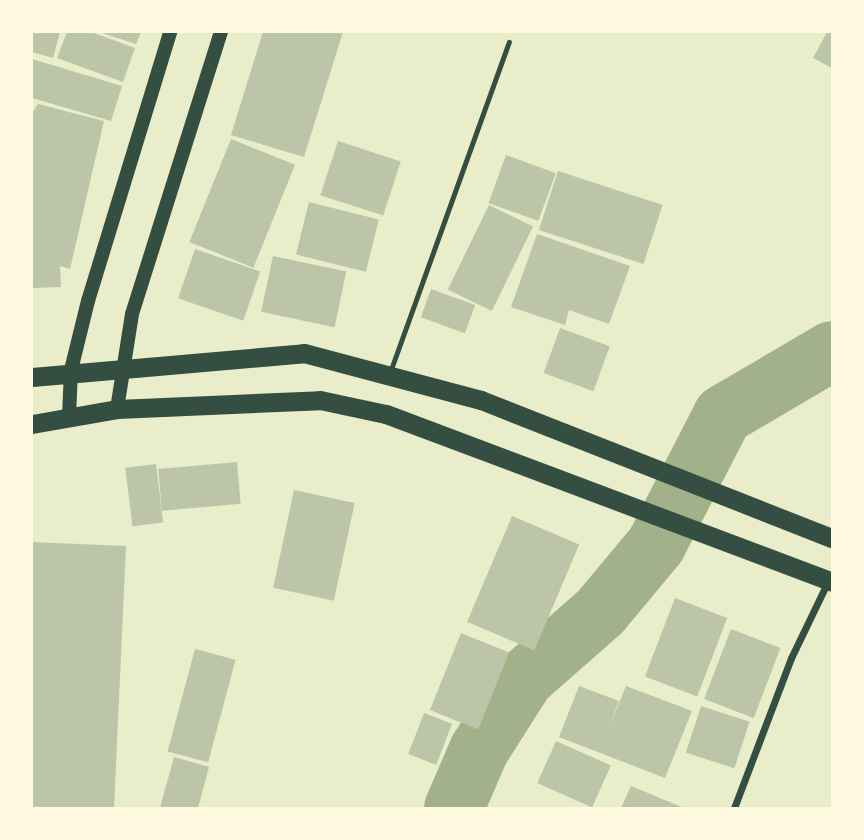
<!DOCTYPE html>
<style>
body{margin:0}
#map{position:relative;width:864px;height:840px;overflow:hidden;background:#e9edc9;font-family:Commissioner,sans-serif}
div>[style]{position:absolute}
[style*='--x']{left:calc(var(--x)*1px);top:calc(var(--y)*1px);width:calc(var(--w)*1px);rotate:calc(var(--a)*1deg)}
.river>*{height:60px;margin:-30px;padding:0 30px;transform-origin:30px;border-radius:30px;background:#a3b18a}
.building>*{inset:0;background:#bcc5a7;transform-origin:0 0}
.service>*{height:5px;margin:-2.5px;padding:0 2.5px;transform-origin:2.5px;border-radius:2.5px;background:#344e41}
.minor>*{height:7px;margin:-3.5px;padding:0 3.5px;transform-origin:3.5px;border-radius:3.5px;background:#344e41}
.secondary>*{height:14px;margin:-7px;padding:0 7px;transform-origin:7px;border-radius:7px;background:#344e41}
.trunk>*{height:19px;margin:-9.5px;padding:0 9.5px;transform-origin:9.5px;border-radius:9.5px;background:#344e41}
span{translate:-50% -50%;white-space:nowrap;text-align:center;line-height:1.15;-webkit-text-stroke:5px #fefae0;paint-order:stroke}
.frame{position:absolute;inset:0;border:33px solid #fefae0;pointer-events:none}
</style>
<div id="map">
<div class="river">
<div style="--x:454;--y:808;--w:63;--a:-66.7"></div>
<div style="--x:479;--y:750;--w:84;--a:-57.6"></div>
<div style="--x:524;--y:679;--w:103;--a:-41.4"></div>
<div style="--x:601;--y:611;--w:86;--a:-50.2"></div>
<div style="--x:656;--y:545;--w:146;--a:-62.7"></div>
<div style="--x:723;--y:415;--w:126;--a:-30.4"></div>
</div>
<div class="building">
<div style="clip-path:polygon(32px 32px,60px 32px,53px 58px,32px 52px)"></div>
<div style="clip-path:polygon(67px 32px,91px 32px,135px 48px,123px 82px,57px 58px)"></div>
<div style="clip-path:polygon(99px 32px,141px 32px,136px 44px)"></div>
<div style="clip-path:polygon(263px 32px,343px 32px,304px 157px,231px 135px)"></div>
<div style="clip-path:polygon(827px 32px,832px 32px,832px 68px,813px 58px)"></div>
<div style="clip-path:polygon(32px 59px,122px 86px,111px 121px,32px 98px)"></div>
<div style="clip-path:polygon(38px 104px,104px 121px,70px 269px,60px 266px,61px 287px,32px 288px,32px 113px)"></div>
<div style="left:231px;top:139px;width:69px;height:111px;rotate:22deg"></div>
<div style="left:338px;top:141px;width:66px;height:57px;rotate:18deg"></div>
<div style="left:506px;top:155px;width:53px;height:51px;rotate:20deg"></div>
<div style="left:558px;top:171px;width:110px;height:62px;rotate:18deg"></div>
<div style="left:309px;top:202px;width:72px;height:54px;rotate:14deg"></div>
<div style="left:489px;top:205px;width:49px;height:94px;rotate:26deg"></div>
<div style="clip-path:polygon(537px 234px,630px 266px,609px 324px,569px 310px,565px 325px,511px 307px)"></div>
<div style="left:195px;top:249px;width:69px;height:52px;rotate:19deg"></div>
<div style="left:273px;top:256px;width:75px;height:57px;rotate:12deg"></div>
<div style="left:431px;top:289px;width:47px;height:30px;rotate:20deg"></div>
<div style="left:560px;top:328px;width:53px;height:48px;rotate:20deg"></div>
<div style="left:237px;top:462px;width:42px;height:79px;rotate:85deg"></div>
<div style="left:156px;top:464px;width:59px;height:31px;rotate:83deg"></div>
<div style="left:294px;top:490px;width:62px;height:100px;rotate:12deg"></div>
<div style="left:512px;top:516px;width:73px;height:115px;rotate:23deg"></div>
<div style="clip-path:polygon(32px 542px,126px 546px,114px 808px,32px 808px)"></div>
<div style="left:675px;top:598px;width:56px;height:84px;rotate:21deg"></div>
<div style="left:731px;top:629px;width:53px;height:75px;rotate:21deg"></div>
<div style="left:461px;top:633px;width:52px;height:83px;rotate:22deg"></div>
<div style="left:195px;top:649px;width:42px;height:106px;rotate:15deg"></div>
<div style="clip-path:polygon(579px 686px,619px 701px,608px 730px,626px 686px,692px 711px,665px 778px,559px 737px)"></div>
<div style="left:701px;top:706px;width:51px;height:49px;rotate:18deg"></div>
<div style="left:424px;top:713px;width:30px;height:44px;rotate:21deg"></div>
<div style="left:556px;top:741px;width:60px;height:46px;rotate:24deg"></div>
<div style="clip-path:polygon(174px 757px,209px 767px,198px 808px,160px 808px)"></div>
<div style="clip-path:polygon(631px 786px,684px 808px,621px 808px)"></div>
</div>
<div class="service">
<div style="--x:390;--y:372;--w:351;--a:-70.2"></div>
</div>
<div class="minor">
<div style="--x:734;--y:808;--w:160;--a:-69.2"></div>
<div style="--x:791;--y:658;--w:85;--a:-64.3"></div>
</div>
<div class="secondary">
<div style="--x:117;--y:409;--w:96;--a:-81"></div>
<div style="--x:132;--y:314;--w:296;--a:-72.5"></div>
<div style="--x:69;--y:417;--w:47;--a:-87.6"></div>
<div style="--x:71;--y:370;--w:71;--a:-76.2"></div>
<div style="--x:88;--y:301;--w:281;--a:-73"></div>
</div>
<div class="trunk">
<div style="--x:32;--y:377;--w:273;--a:-5"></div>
<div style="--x:304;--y:353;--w:183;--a:14.9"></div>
<div style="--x:481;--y:400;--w:377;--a:21.5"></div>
<div style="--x:32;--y:424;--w:86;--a:-10"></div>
<div style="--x:117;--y:409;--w:203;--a:-2.5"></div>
<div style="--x:320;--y:400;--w:67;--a:12"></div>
<div style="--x:386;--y:414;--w:477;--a:20.6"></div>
</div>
<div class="frame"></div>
</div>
